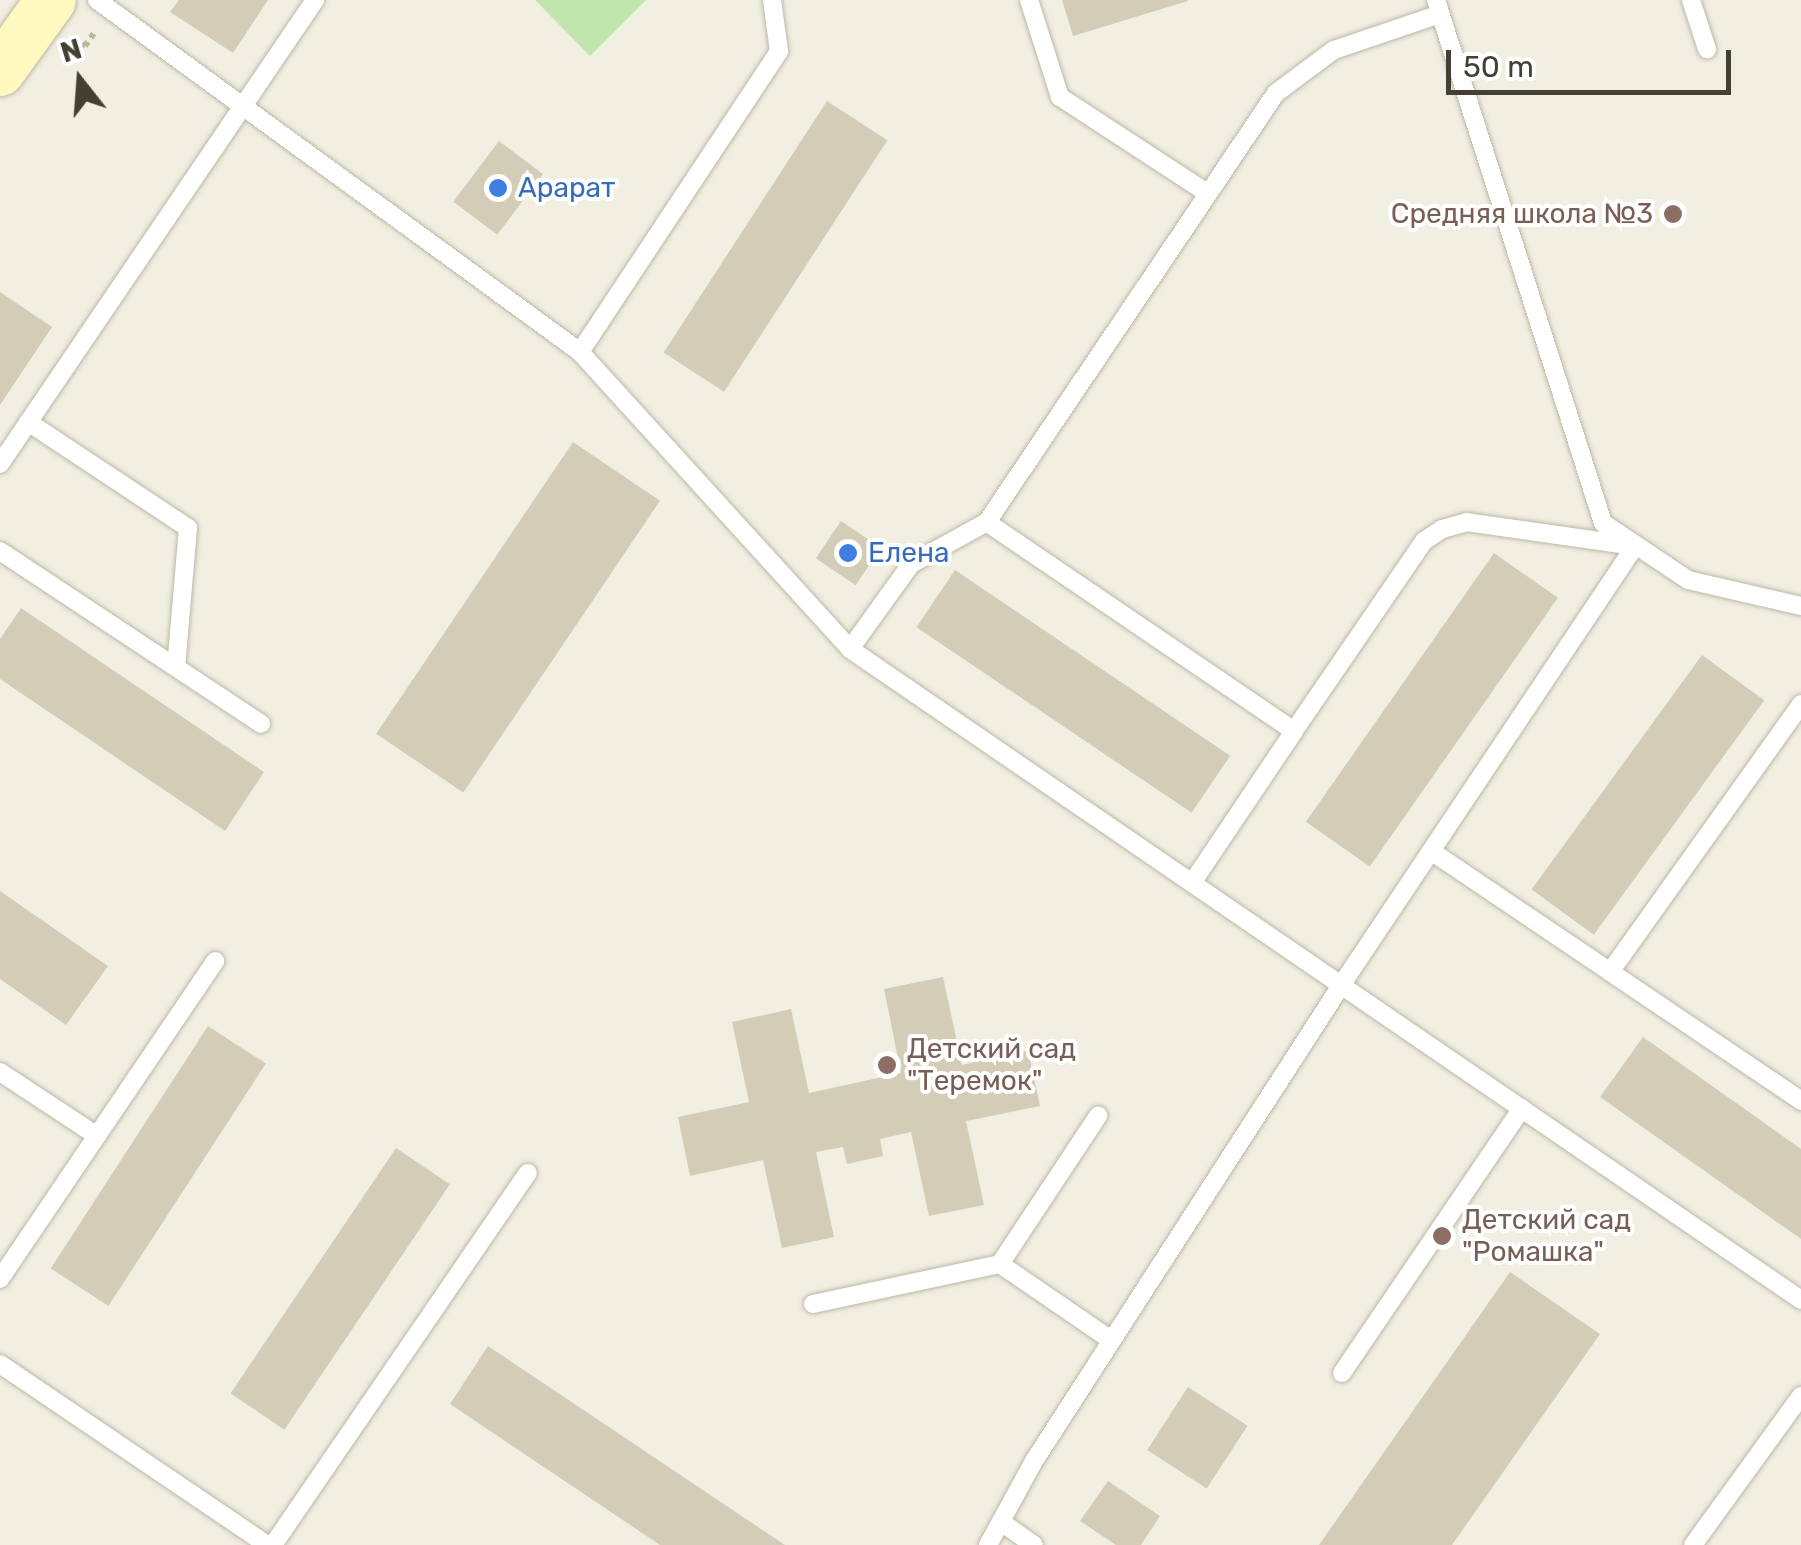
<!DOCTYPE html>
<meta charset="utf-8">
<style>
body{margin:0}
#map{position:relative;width:1801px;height:1545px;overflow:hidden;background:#f1efe2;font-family:Rubik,sans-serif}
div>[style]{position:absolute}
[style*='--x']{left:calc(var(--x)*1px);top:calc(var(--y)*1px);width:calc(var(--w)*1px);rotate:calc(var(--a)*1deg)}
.green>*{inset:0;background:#c1e6ab}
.building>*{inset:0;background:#d3cdb8;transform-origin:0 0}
.path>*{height:6px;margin-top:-3px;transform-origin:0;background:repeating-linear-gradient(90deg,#beb797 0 5px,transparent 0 10px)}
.roads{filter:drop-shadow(0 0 2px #bcb9a5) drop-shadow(0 0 2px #bcb9a5)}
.lane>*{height:18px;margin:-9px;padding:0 9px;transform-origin:9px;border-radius:9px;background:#fff}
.secondary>*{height:50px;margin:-25px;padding:0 25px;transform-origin:25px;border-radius:25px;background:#fefabf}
.dots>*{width:28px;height:28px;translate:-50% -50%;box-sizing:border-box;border:5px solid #fff;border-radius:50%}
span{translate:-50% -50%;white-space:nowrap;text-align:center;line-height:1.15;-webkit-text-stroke:8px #fff;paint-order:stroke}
.shop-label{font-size:28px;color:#366cbe}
.left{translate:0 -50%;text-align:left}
.education-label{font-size:28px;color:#785e54}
.right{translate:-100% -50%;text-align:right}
.north{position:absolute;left:30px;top:30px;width:100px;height:100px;-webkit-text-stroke:8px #fff;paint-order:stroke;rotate:343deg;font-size:28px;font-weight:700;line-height:40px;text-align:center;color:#433f33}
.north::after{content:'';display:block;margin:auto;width:35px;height:45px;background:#433f33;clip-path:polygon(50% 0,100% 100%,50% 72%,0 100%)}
.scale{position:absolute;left:1446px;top:50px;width:285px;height:45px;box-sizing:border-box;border:5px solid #433f33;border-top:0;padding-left:12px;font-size:30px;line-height:35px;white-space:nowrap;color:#433f33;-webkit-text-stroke:8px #fff;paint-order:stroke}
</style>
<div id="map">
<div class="green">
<div style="clip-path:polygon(535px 0,646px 0,590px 56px)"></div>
</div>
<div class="building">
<div style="clip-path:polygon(179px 0,268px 0,233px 53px,170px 12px)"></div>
<div style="clip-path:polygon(1062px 0,1188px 0,1188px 1px,1073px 36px)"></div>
<div style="left:827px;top:101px;width:72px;height:300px;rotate:33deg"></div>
<div style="left:499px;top:141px;width:55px;height:76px;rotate:37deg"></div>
<div style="clip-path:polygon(0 292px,52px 327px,0 405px)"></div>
<div style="left:573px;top:442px;width:105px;height:352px;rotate:34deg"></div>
<div style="left:841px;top:521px;width:48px;height:45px;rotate:34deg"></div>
<div style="left:1494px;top:553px;width:78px;height:328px;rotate:35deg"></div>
<div style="left:955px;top:570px;width:332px;height:69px;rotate:34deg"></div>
<div style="clip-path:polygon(21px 608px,264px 772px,225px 831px,0 679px,0 639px)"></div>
<div style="left:1702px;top:655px;width:77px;height:290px;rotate:36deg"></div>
<div style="clip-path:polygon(0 891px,108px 966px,66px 1025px,0 979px)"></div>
<div style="clip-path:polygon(943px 977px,962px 1065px,1028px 1050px,1040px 1106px,966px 1121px,984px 1205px,929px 1216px,911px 1132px,880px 1139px,883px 1156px,847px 1164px,843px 1147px,816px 1152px,834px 1237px,782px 1248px,763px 1160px,690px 1176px,678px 1117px,749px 1102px,732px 1022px,791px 1009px,809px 1093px,901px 1073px,884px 989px)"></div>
<div style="left:208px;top:1026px;width:69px;height:289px;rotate:33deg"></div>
<div style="clip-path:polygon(1643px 1037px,1801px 1149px,1801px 1239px,1600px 1097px)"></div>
<div style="left:396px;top:1148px;width:65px;height:296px;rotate:34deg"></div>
<div style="clip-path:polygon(1510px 1272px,1600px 1334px,1452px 1545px,1319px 1545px)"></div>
<div style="clip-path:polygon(488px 1346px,785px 1545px,660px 1545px,450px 1404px)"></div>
<div style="left:1188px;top:1387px;width:71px;height:75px;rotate:33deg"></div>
<div style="clip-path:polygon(1108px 1481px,1160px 1516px,1141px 1545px,1116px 1545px,1080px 1521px)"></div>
</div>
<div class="path">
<div style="--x:74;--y:38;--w:14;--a:36"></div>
<div style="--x:85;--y:46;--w:19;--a:-55"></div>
</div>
<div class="roads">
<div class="lane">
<div style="--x:97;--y:0;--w:598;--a:36.08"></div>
<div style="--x:580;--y:352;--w:401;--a:47.7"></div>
<div style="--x:850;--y:649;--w:1152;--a:34.39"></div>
<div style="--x:1029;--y:0;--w:102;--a:72.3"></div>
<div style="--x:1060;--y:97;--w:174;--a:33.1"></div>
<div style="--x:1436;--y:0;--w:549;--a:72.29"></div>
<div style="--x:1603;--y:523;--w:102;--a:33.8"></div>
<div style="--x:1688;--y:580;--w:116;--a:13"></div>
<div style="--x:1691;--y:0;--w:52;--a:71.9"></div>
<div style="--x:580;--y:352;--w:361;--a:-56.5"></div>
<div style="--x:779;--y:51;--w:51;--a:-97.8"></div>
<div style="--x:28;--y:422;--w:192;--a:33.5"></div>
<div style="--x:188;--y:528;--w:140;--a:94.9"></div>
<div style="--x:0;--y:464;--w:561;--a:-55.83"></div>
<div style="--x:0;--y:551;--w:313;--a:33.5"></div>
<div style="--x:850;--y:649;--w:105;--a:-54.3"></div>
<div style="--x:911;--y:564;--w:87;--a:-28.9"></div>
<div style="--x:1431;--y:851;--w:447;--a:34"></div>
<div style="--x:1192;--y:883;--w:183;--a:-56.1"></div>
<div style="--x:1294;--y:731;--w:371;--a:-145.8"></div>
<div style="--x:987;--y:522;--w:517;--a:-56.03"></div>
<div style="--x:1276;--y:93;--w:72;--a:-36.6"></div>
<div style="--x:1334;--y:50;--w:112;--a:-18.8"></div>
<div style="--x:1610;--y:972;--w:329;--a:-54.5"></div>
<div style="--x:0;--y:1072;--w:116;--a:33.4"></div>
<div style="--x:1000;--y:1264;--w:178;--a:-56.5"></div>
<div style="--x:0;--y:1279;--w:384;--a:-55.9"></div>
<div style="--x:813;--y:1304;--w:191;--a:-12.1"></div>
<div style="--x:1000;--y:1264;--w:135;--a:34.4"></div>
<div style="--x:0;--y:1364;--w:323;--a:34.1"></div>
<div style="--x:1342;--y:1373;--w:320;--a:-55.8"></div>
<div style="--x:1001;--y:1522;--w:40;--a:34.9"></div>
<div style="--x:273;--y:1545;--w:451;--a:-55.6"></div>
<div style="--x:988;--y:1545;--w:96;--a:-61.3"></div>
<div style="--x:1034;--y:1461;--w:568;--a:-57.15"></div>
<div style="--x:1342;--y:984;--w:527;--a:-56.22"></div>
<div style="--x:1635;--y:546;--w:170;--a:-171.9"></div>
<div style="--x:1467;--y:522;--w:26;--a:164"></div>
<div style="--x:1442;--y:529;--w:22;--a:146"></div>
<div style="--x:1424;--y:541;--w:230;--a:124.4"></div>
<div style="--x:1693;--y:1545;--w:184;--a:-54.1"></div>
</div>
<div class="secondary">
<div style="--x:0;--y:71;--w:87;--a:-54.3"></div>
</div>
</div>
<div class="dots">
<div style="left:498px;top:188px;background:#3f7fe0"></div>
<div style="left:1673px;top:214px;background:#8d6e63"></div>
<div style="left:848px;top:553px;background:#3f7fe0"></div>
<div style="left:887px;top:1065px;background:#8d6e63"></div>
<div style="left:1442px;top:1236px;background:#8d6e63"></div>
</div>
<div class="shop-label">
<span class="left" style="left:518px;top:188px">Арарат</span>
<span class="left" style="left:868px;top:553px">Елена</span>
</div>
<div class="education-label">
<span class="right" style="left:1653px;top:214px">Средняя школа №3</span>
<span class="left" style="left:907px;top:1065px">Детский сад<br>"Теремок"</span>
<span class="left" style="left:1462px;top:1236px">Детский сад<br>"Ромашка"</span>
</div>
<div class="north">N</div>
<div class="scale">50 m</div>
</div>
